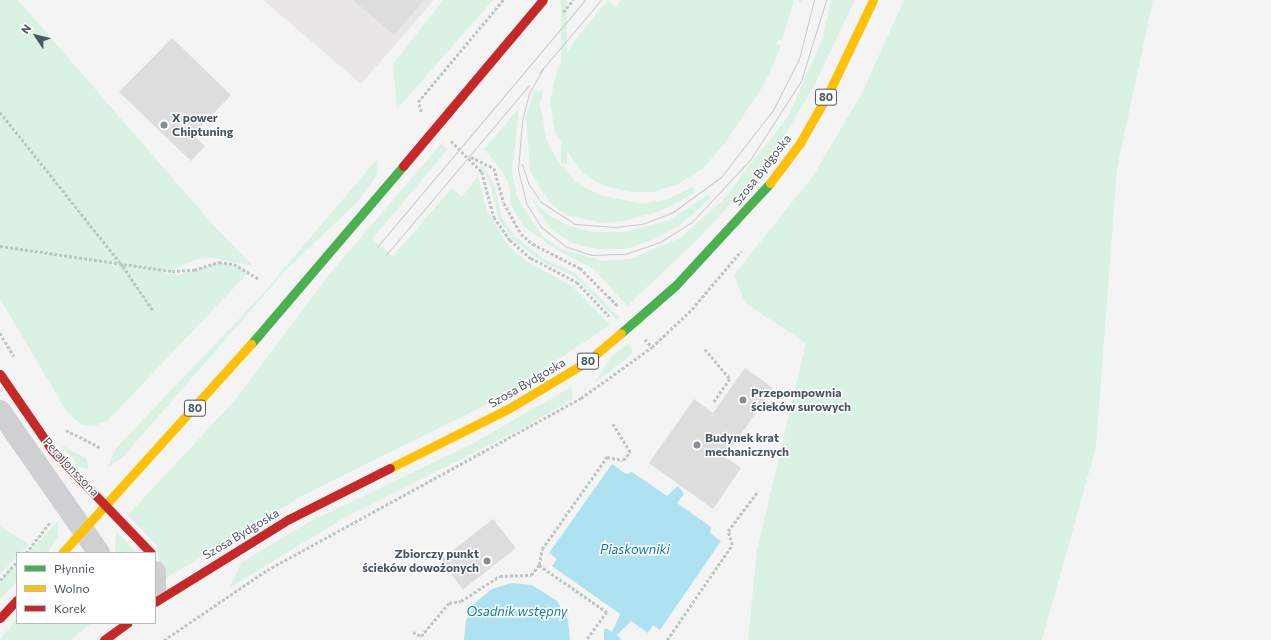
<!DOCTYPE html>
<meta charset="utf-8">
<style>
body{margin:0}
#map{position:relative;width:1271px;height:640px;overflow:hidden;background:#f4f4f4;font-family:Commissioner,sans-serif}
div>[style]{position:absolute}
[style*='--x']{left:calc(var(--x)*1px);top:calc(var(--y)*1px);width:calc(var(--w)*1px);rotate:calc(var(--a)*1deg)}
.commercial>*{inset:0;background:#e8e7e3}
.green>*{inset:0;background:#d9f2e3;transform-origin:0 0}
.water>*{inset:0;background:#aee2f0}
.building>*{inset:0;background:#ddddde;transform-origin:0 0}
.path>*{height:2.5px;margin-top:-1.25px;transform-origin:0;background:repeating-linear-gradient(90deg,#bcc7c4 0 3px,transparent 0 5px)}
.street>*{height:22px;margin:-11px;padding:0 11px;transform-origin:11px;border-radius:11px;background:#ced0d2}
.fast>*{height:9px;margin:-4.5px;padding:0 4.5px;transform-origin:4.5px;border-radius:4.5px;background:#4caf50}
.slow>*{height:9px;margin:-4.5px;padding:0 4.5px;transform-origin:4.5px;border-radius:4.5px;background:#ffc107}
.jam>*{height:9px;margin:-4.5px;padding:0 4.5px;transform-origin:4.5px;border-radius:4.5px;background:#c62828}
.tram>*{height:1px;margin:-0.5px;padding:0 0.5px;transform-origin:0.5px;border-radius:0.5px;background:#c9cacc}
.dots>*{width:11px;height:11px;translate:-50% -50%;box-sizing:border-box;border:2px solid #fff;border-radius:50%}
span{translate:-50% -50%;white-space:nowrap;text-align:center;line-height:1.15;-webkit-text-stroke:3px #fff;paint-order:stroke}
.shield-label span{padding:1px 3px;background:#fff;border:1px solid;border-radius:3px;-webkit-text-stroke-width:0}
.shield-label{font-size:11px;color:#4a5661;font-weight:700}
.poi-label{font-size:12px;color:#4a5661;font-weight:700}
.left{translate:0 -50%;text-align:left}
.right{translate:-100% -50%;text-align:right}
.street-label{font-size:12px;color:#4a5661}
.water-label{font-size:13px;color:#0c7c9b;font-style:italic}
.legend{position:absolute;left:16px;top:552px;width:140px;height:72px;box-sizing:border-box;background:#fff;border:1px solid #b7bbc0;margin:0;padding:5px 7px;list-style:none;font-size:12px;color:#4a5661}
.legend li{display:flex;align-items:center;gap:8px;height:20px}
.legend b{width:20px;border:1px solid #b7bbc0}
.north{position:absolute;left:16px;top:16px;width:40px;height:40px;-webkit-text-stroke:3px #fff;paint-order:stroke;rotate:305deg;font-size:11px;font-weight:700;line-height:16px;text-align:center;color:#4a5661}
.north::after{content:'';display:block;margin:auto;width:14px;height:18px;background:#4a5661;clip-path:polygon(50% 0,100% 100%,50% 72%,0 100%)}
</style>
<div id="map">
<div class="commercial">
<div style="clip-path:polygon(263px 0,434px 0,361px 84px)"></div>
</div>
<div class="green">
<div style="clip-path:polygon(0 0,18px 0,214px 226px,253px 266px,213px 258px,196px 259px,165px 273px,179px 275px,219px 262px,250px 271px,108px 420px,95px 426px,82px 425px,67px 412px,0 299px)"></div>
<div style="clip-path:polygon(443px 0,493px 0,397px 109px,393px 64px)"></div>
<div style="left:561px;top:0;width:6px;height:164px"></div>
<div style="clip-path:polygon(608px 0,615px 7px,621px 0,794px 0,782px 41px,778px 40px,776px 44px,781px 46px,765px 83px,725px 143px,702px 169px,678px 184px,653px 192px,630px 192px,602px 185px,582px 172px,555px 133px,550px 101px,558px 67px,575px 40px)"></div>
<div style="clip-path:polygon(831px 0,855px 0,811px 92px,782px 139px,747px 186px,699px 238px,627px 306px,594px 269px,557px 250px,523px 226px,510px 203px,510px 188px,504px 174px,484px 149px,519px 108px,512px 173px,517px 197px,542px 236px,561px 249px,603px 261px,630px 259px,680px 238px,722px 201px,789px 115px,822px 40px)"></div>
<div style="clip-path:polygon(904px 0,1153px 0,1117px 168px,1096px 447px,1042px 640px,748px 640px,757px 550px,806px 343px,745px 303px,734px 275px,813px 176px,862px 93px)"></div>
<div style="clip-path:polygon(535px 90px,543px 91px,540px 104px,547px 142px,560px 164px,576px 182px,599px 195px,643px 204px,668px 199px,693px 187px,695px 192px,661px 211px,624px 221px,603px 223px,566px 215px,550px 203px,530px 172px,526px 117px)"></div>
<div style="clip-path:polygon(441px 144px,448px 149px,372px 239px,393px 256px,452px 188px,462px 197px,478px 176px,487px 212px,510px 248px,529px 263px,572px 286px,610px 325px,500px 398px,304px 495px,161px 581px,157px 546px,128px 515px,236px 399px,327px 277px)"></div>
<div style="clip-path:polygon(378px 158px,376px 176px,358px 201px,284px 272px,123px 457px,107px 468px,116px 448px,259px 298px)"></div>
<div style="clip-path:polygon(483px 165px,495px 186px,502px 218px,515px 236px,544px 259px,575px 273px,620px 318px,617px 320px,574px 276px,542px 262px,513px 240px,499px 220px,488px 177px,480px 167px)"></div>
<div style="clip-path:polygon(708px 195px,711px 198px,680px 225px,655px 239px,626px 249px,597px 249px,572px 243px,552px 230px,529px 196px,547px 214px,569px 226px,592px 232px,625px 232px,669px 220px)"></div>
<div style="clip-path:polygon(628px 344px,633px 351px,631px 355px,594px 383px,611px 357px)"></div>
<div style="clip-path:polygon(571px 387px,573px 399px,519px 430px,342px 519px,229px 588px,242px 562px,309px 522px,472px 444px)"></div>
<div style="clip-path:polygon(60px 444px,87px 459px,88px 469px,80px 467px)"></div>
<div style="clip-path:polygon(58px 521px,58px 536px,48px 552px,28px 553px)"></div>
<div style="clip-path:polygon(0 526px,29px 545px,0 574px)"></div>
<div style="clip-path:polygon(116px 531px,137px 553px,115px 553px)"></div>
<div style="clip-path:polygon(17px 564px,17px 581px,0 599px,0 582px)"></div>
<div style="clip-path:polygon(17px 618px,17px 623px,92px 623px,70px 640px,0 640px)"></div>
</div>
<div class="water">
<div style="clip-path:polygon(612px 464px,626px 474px,632px 472px,667px 496px,678px 486px,684px 494px,677px 503px,711px 527px,710px 533px,721px 541px,660px 630px,653px 625px,648px 633px,631px 621px,617px 635px,622px 640px,604px 640px,604px 630px,606px 628px,612px 632px,620px 614px,552px 566px,557px 559px,549px 553px)"></div>
<div style="clip-path:polygon(512px 583px,532px 585px,557px 601px,568px 620px,570px 640px,464px 640px,466px 620px,476px 602px,492px 589px)"></div>
</div>
<div class="building">
<div style="clip-path:polygon(353px 0,424px 0,394px 35px)"></div>
<div style="clip-path:polygon(172px 38px,231px 95px,193px 135px,205px 146px,191px 161px,119px 92px)"></div>
<div style="clip-path:polygon(745px 368px,773px 388px,725px 457px,741px 468px,713px 509px,649px 463px,694px 399px,713px 413px)"></div>
<div style="left:493px;top:519px;width:37px;height:67px;rotate:52deg"></div>
</div>
<div class="path">
<div style="--x:563;--y:12;--w:16;--a:-50"></div>
<div style="--x:0;--y:112;--w:197;--a:51.4"></div>
<div style="--x:123;--y:266;--w:55;--a:56"></div>
<div style="--x:421;--y:112;--w:10;--a:-107"></div>
<div style="--x:418;--y:102;--w:133;--a:-50.2"></div>
<div style="--x:451;--y:141;--w:44;--a:45"></div>
<div style="--x:482;--y:172;--w:47;--a:75.1"></div>
<div style="--x:494;--y:217;--w:28;--a:55"></div>
<div style="--x:510;--y:240;--w:28;--a:41"></div>
<div style="--x:531;--y:258;--w:52;--a:27.6"></div>
<div style="--x:577;--y:282;--w:47;--a:46.7"></div>
<div style="--x:471;--y:157;--w:25;--a:26"></div>
<div style="--x:494;--y:168;--w:36;--a:74"></div>
<div style="--x:504;--y:203;--w:35;--a:61"></div>
<div style="--x:521;--y:234;--w:16;--a:40"></div>
<div style="--x:533;--y:244;--w:53;--a:27.1"></div>
<div style="--x:580;--y:268;--w:55;--a:45"></div>
<div style="--x:0;--y:246;--w:174;--a:8.3"></div>
<div style="--x:172;--y:271;--w:22;--a:-3"></div>
<div style="--x:194;--y:270;--w:26;--a:-18"></div>
<div style="--x:219;--y:262;--w:15;--a:8"></div>
<div style="--x:234;--y:264;--w:29;--a:31"></div>
<div style="--x:0;--y:333;--w:27;--a:59"></div>
<div style="--x:645;--y:339;--w:11;--a:49"></div>
<div style="--x:705;--y:349;--w:39;--a:50"></div>
<div style="--x:730;--y:379;--w:28;--a:125"></div>
<div style="--x:66;--y:430;--w:39;--a:27"></div>
<div style="--x:26;--y:553;--w:39;--a:-52"></div>
<div style="--x:539;--y:565;--w:83;--a:34.7"></div>
<div style="--x:607;--y:612;--w:34;--a:126"></div>
<div style="--x:0;--y:580;--w:25;--a:-47"></div>
<div style="--x:413;--y:632;--w:9;--a:27"></div>
<div style="--x:421;--y:636;--w:43;--a:-49.7"></div>
<div style="--x:449;--y:603;--w:12;--a:-9"></div>
<div style="--x:461;--y:601;--w:46;--a:-32.7"></div>
<div style="--x:500;--y:576;--w:31;--a:-2"></div>
<div style="--x:531;--y:575;--w:13;--a:-51"></div>
<div style="--x:539;--y:565;--w:16;--a:-79"></div>
<div style="--x:542;--y:549;--w:113;--a:-54.8"></div>
<div style="--x:607;--y:457;--w:16;--a:11"></div>
<div style="--x:623;--y:460;--w:11;--a:-49"></div>
<div style="--x:630;--y:452;--w:34;--a:-122"></div>
<div style="--x:164;--y:640;--w:125;--a:-34.2"></div>
<div style="--x:267;--y:570;--w:358;--a:-28.7"></div>
<div style="--x:581;--y:398;--w:87;--a:-35.7"></div>
<div style="--x:652;--y:347;--w:55;--a:-43.5"></div>
<div style="--x:692;--y:309;--w:76;--a:-49.8"></div>
<div style="--x:667;--y:640;--w:115;--a:-55.6"></div>
<div style="--x:732;--y:545;--w:15;--a:-106"></div>
<div style="--x:728;--y:531;--w:50;--a:-53.1"></div>
</div>
<div class="street">
<div style="--x:0;--y:411;--w:173;--a:55.1"></div>
<div style="--x:155;--y:572;--w:17;--a:90"></div>
</div>
<div class="fast">
<div style="--x:621;--y:333;--w:73;--a:-41.1"></div>
<div style="--x:676;--y:285;--w:139;--a:-47.3"></div>
<div style="--x:251;--y:344;--w:234;--a:-49.5"></div>
</div>
<div class="slow">
<div style="--x:770;--y:183;--w:50;--a:-53.1"></div>
<div style="--x:800;--y:143;--w:59;--a:-60.4"></div>
<div style="--x:829;--y:92;--w:102;--a:-64.4"></div>
<div style="--x:390;--y:468;--w:132;--a:-26.6"></div>
<div style="--x:508;--y:409;--w:93;--a:-31"></div>
<div style="--x:588;--y:361;--w:43;--a:-40.3"></div>
<div style="--x:62;--y:553;--w:282;--a:-47.9"></div>
</div>
<div class="jam">
<div style="--x:403;--y:166;--w:217;--a:-49.9"></div>
<div style="--x:0;--y:374;--w:92;--a:55.6"></div>
<div style="--x:52;--y:450;--w:143;--a:46.1"></div>
<div style="--x:155;--y:602;--w:158;--a:-31.8"></div>
<div style="--x:289;--y:519;--w:113;--a:-26.8"></div>
<div style="--x:0;--y:618;--w:25;--a:-47"></div>
<div style="--x:104;--y:640;--w:29;--a:-36"></div>
</div>
<div class="tram">
<div style="--x:799;--y:1;--w:1;--a:-45"></div>
<div style="--x:543;--y:69;--w:28;--a:120"></div>
<div style="--x:529;--y:93;--w:30;--a:104"></div>
<div style="--x:522;--y:122;--w:48;--a:94.8"></div>
<div style="--x:518;--y:170;--w:34;--a:76"></div>
<div style="--x:526;--y:203;--w:28;--a:58"></div>
<div style="--x:541;--y:227;--w:33;--a:38"></div>
<div style="--x:567;--y:247;--w:26;--a:18"></div>
<div style="--x:592;--y:255;--w:33;--a:-2"></div>
<div style="--x:625;--y:254;--w:37;--a:-19"></div>
<div style="--x:660;--y:242;--w:36;--a:-32"></div>
<div style="--x:691;--y:223;--w:86;--a:-46.9"></div>
<div style="--x:750;--y:160;--w:94;--a:-57.2"></div>
<div style="--x:801;--y:81;--w:85;--a:-72.8"></div>
<div style="--x:539;--y:73;--w:96;--a:-49.7"></div>
<div style="--x:522;--y:164;--w:20;--a:72"></div>
<div style="--x:528;--y:183;--w:23;--a:56"></div>
<div style="--x:541;--y:202;--w:40;--a:32.9"></div>
<div style="--x:575;--y:224;--w:41;--a:4.2"></div>
<div style="--x:616;--y:227;--w:26;--a:-7"></div>
<div style="--x:642;--y:224;--w:33;--a:-21"></div>
<div style="--x:673;--y:212;--w:59;--a:-36.1"></div>
<div style="--x:721;--y:177;--w:85;--a:-52.2"></div>
<div style="--x:773;--y:110;--w:57;--a:-63"></div>
<div style="--x:799;--y:59;--w:61;--a:-75.7"></div>
<div style="--x:377;--y:247;--w:323;--a:-49.9"></div>
<div style="--x:386;--y:255;--w:222;--a:-49.9"></div>
</div>
<div class="dots">
<div style="left:164px;top:125px;background:#868d94"></div>
<div style="left:743px;top:400px;background:#868d94"></div>
<div style="left:697px;top:445px;background:#868d94"></div>
<div style="left:487px;top:561px;background:#868d94"></div>
</div>
<div class="shield-label">
<span style="left:826px;top:97px">80</span>
<span style="left:588px;top:361px">80</span>
<span style="left:195px;top:408px">80</span>
</div>
<div class="poi-label">
<span class="left" style="left:172px;top:125px">X power<br>Chiptuning</span>
<span class="left" style="left:751px;top:400px">Przepompownia<br>ścieków surowych</span>
<span class="left" style="left:705px;top:445px">Budynek krat<br>mechanicznych</span>
<span class="right" style="left:479px;top:561px">Zbiorczy punkt<br>ścieków dowożonych</span>
</div>
<div class="street-label">
<span style="left:762px;top:170px;rotate:-52deg">Szosa Bydgoska</span>
<span style="left:527px;top:383px;rotate:-30deg">Szosa Bydgoska</span>
<span style="left:71px;top:467px;rotate:47deg">Pera Jonssona</span>
<span style="left:241px;top:534px;rotate:-31deg">Szosa Bydgoska</span>
</div>
<div class="water-label">
<span style="left:635px;top:549px">Piaskowniki</span>
<span style="left:517px;top:611px">Osadnik wstępny</span>
</div>
<ul class="legend">
<li><b style="height:5px;background:#4caf50"></b>Płynnie</li>
<li><b style="height:5px;background:#ffc107"></b>Wolno</li>
<li><b style="height:5px;background:#c62828"></b>Korek</li>
</ul>
<div class="north">N</div>
</div>
